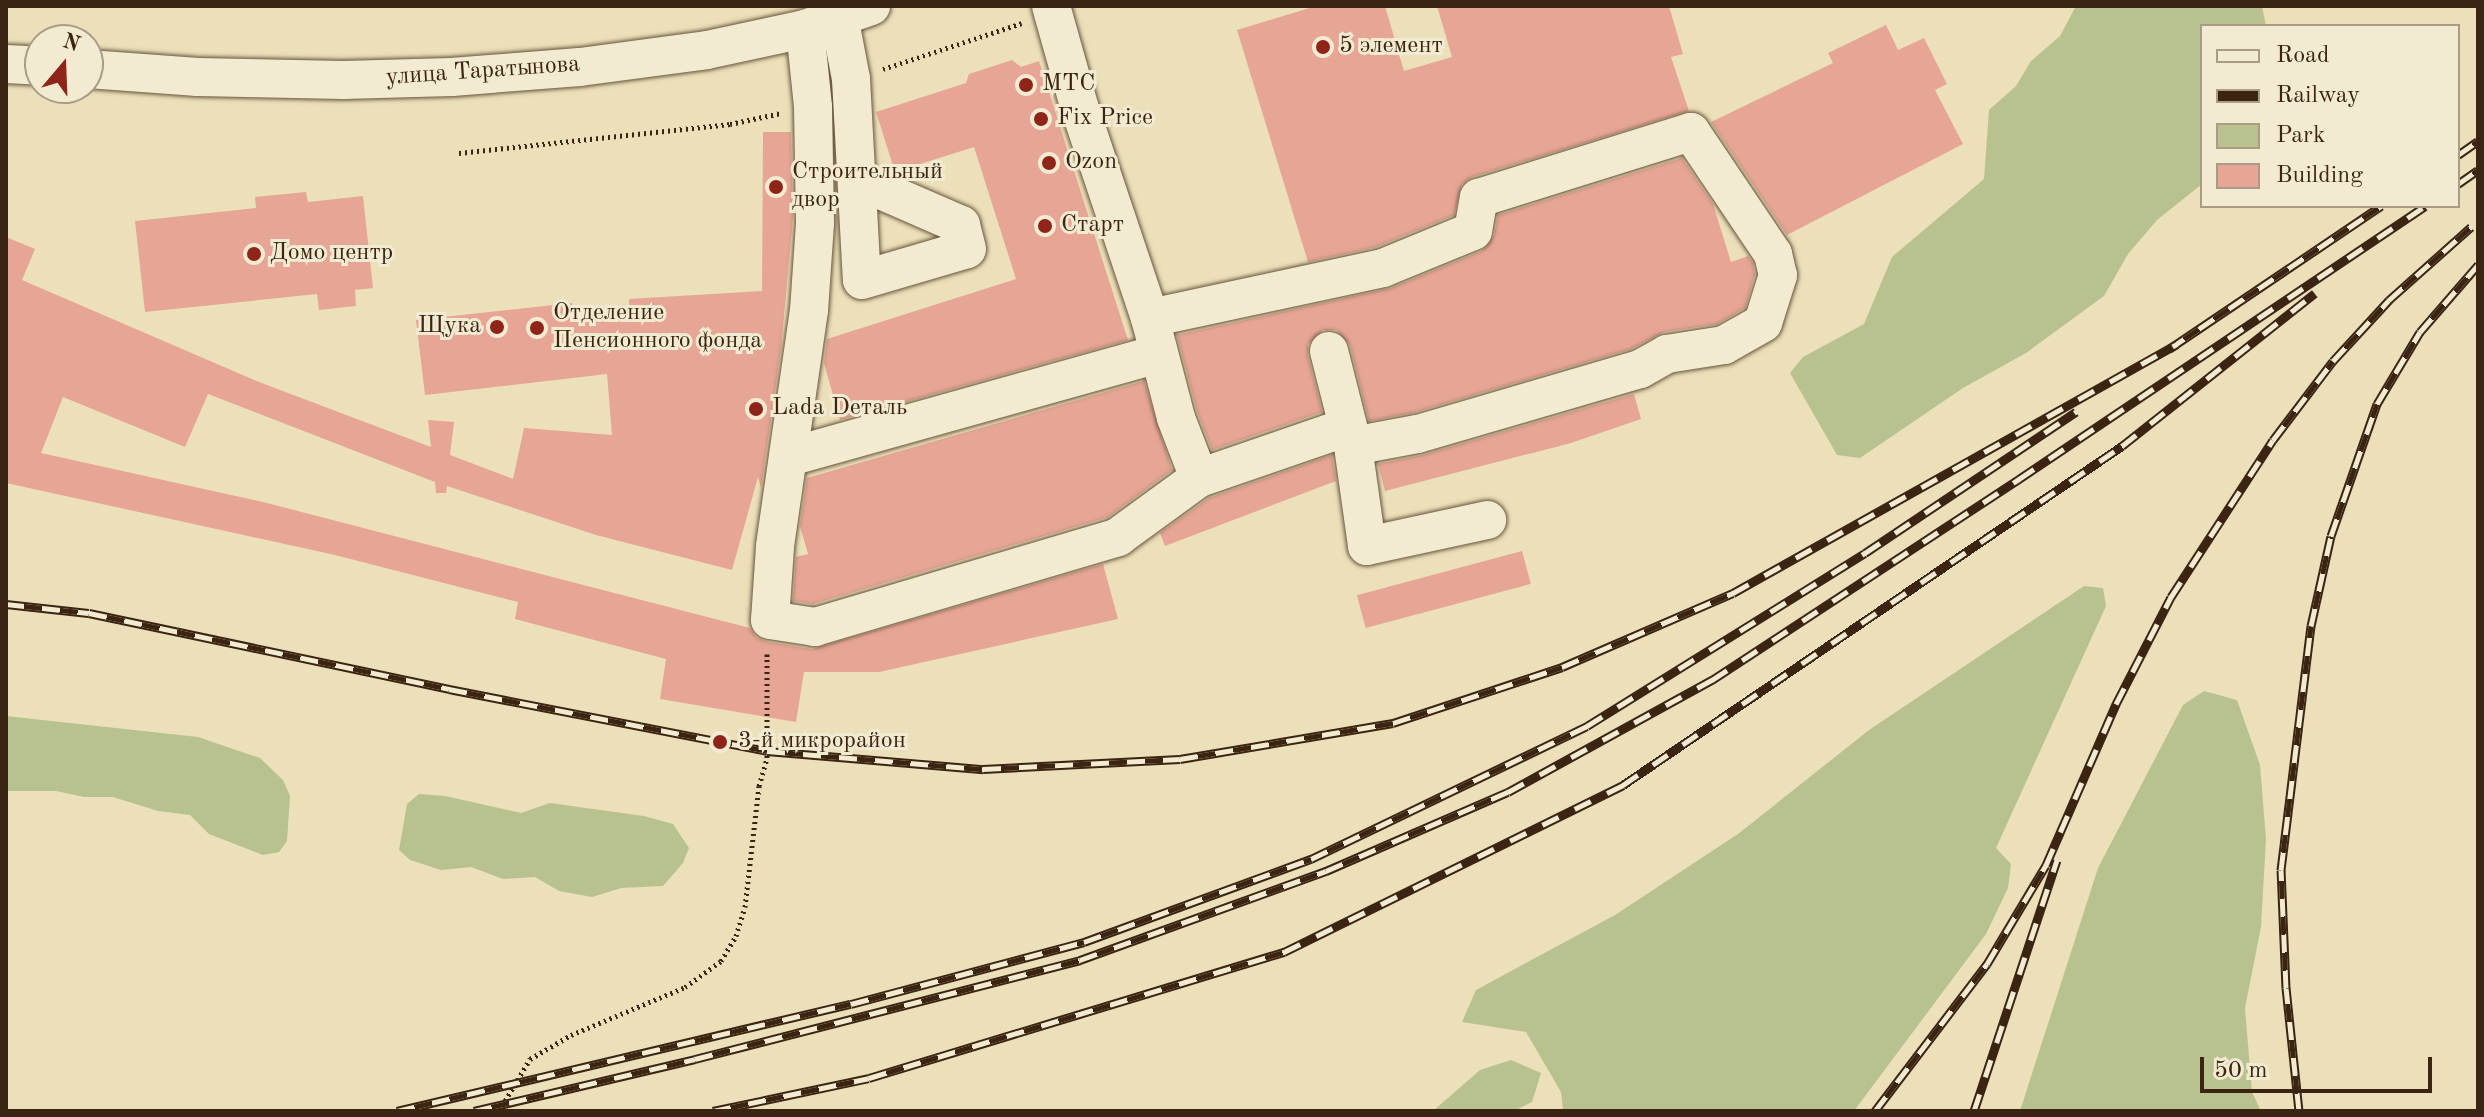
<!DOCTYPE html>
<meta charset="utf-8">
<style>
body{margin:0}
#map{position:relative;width:2484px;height:1117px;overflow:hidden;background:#ebe0b9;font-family:"Old Standard TT",serif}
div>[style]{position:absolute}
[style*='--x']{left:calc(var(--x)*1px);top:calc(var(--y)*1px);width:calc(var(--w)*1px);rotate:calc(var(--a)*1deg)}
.green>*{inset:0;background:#b8c28f}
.building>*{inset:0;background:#e7a595;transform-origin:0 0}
.path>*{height:5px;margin-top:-2.5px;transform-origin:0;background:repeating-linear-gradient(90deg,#3c2413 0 2px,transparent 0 6px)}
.roads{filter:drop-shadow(0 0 2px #68533c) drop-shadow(0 0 2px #68533c)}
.minor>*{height:38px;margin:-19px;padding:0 19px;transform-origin:19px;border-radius:19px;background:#f2ebd2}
.rail>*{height:9px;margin-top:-4.5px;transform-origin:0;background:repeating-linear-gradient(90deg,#f2ebd2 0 18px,#3c2413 0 36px);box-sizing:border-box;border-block:2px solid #3c2413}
.dots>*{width:22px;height:22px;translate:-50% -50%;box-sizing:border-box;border:4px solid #f2ebd2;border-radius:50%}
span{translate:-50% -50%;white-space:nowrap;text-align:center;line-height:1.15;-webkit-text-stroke:6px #f2ebd2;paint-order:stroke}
.poi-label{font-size:24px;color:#3c2413}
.left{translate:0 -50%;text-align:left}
.right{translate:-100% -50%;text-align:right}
.street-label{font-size:24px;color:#3c2413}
.frame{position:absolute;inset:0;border:8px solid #3c2413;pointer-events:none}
.legend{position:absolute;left:2200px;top:24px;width:260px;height:184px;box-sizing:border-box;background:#f2ebd2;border:2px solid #a99b86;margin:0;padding:10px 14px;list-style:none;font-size:24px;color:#3c2413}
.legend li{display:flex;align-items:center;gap:16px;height:40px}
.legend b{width:40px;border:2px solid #a99b86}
.north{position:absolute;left:24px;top:24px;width:80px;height:80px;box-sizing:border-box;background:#f2ebd2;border:2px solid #a99b86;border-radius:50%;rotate:19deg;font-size:22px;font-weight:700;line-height:32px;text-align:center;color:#3c2413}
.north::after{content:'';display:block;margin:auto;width:28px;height:36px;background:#8f2418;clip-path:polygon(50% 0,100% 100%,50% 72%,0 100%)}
.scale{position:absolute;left:2200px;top:1057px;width:232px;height:36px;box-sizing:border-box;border:4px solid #3c2413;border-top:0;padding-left:10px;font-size:24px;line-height:28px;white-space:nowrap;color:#3c2413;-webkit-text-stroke:6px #f2ebd2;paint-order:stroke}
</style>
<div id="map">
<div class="green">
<div style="clip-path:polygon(2076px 6px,2262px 6px,2266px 26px,2202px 26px,2202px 184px,2157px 220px,2128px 254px,2104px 296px,2026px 353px,1963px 388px,1860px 458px,1837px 455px,1790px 373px,1803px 357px,1864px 324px,1892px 257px,1984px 179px,1989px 110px,2016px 86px,2031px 61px,2060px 36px)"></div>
<div style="clip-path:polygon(2084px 586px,2103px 588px,2106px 606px,1996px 848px,2011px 864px,2008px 888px,1986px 934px,1854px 1111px,1563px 1111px,1561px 1092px,1526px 1032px,1462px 1022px,1476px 990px,1615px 915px,1738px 834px,1869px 730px)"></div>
<div style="clip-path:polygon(2204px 691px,2237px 700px,2260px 765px,2266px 839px,2261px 927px,2245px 1008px,2252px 1092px,2261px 1111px,2020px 1111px,2098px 868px,2183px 705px)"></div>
<div style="clip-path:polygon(6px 716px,198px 737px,260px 758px,283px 780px,290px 796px,287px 841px,279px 852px,263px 855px,209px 834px,190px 815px,158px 811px,113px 797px,84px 797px,56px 791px,6px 791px)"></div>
<div style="clip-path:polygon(419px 794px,445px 796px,521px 813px,550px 803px,644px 816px,673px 824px,689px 848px,683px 863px,663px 886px,621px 888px,592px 897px,559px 891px,535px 877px,503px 879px,471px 867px,441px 870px,410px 860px,399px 850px,407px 804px)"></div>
<div style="clip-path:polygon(1511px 1060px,1541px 1073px,1532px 1102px,1514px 1111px,1433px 1111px,1480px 1070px)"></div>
</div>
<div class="building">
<div style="clip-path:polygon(1316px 6px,1385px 6px,1404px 71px,1452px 57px,1437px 6px,1669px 6px,1683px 54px,1671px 57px,1689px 111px,1472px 177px,1462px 184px,1454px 215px,1376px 247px,1308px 262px,1237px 30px)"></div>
<div style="clip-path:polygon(1886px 25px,1898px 50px,1924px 38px,1947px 84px,1935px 90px,1963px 144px,1787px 235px,1711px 122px,1833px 63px,1828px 53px)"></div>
<div style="clip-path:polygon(1012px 60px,1021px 67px,1039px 61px,1128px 340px,840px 420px,824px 363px,827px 339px,1016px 279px,974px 147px,895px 172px,876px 112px,966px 83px,969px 74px)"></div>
<div style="clip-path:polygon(763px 132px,791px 132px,793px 217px,781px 349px,761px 488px,758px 477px,732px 570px,596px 535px,447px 486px,446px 493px,436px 493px,435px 482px,208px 394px,185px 447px,63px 397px,41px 453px,263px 502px,750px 628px,756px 637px,767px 642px,812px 649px,1103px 564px,1118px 619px,879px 672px,804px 672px,796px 722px,660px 699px,666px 659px,515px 619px,518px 602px,335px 555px,6px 483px,6px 237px,35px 249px,22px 280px,259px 382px,431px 447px,428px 420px,454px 422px,450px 455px,513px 479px,524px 428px,612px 435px,607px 374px,425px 395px,416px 320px,572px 303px,573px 309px,629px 305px,629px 299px,762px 291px)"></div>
<div style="clip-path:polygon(1682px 158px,1713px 204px,1731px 262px,1748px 256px,1753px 263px,1755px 274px,1745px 308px,1717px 324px,1664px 332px,1631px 349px,1412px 413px,1369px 421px,1350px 345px,1336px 330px,1323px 330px,1308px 344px,1308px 356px,1322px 412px,1212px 450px,1197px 411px,1177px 335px,1391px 288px,1482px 251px,1494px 236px,1498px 215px)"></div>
<div style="clip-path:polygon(306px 192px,308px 202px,363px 196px,373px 288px,355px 290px,356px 306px,319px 310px,317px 294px,145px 312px,135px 221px,256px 208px,255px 197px)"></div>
<div style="clip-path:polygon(1144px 381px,1172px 470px,1108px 517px,813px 604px,793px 601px,796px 557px,808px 554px,800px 526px,807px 478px)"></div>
<div style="clip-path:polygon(1634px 394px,1641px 419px,1571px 443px,1385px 491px,1378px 464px,1423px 455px)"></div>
<div style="clip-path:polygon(1332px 455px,1336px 481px,1165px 546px,1160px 533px,1209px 498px)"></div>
<div style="left:1522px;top:551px;width:34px;height:171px;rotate:75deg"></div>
</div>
<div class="path">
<div style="--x:883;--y:69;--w:146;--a:-18.3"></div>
<div style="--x:459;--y:153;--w:273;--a:-6.1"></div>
<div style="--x:730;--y:124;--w:52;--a:-12.2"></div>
<div style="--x:499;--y:1111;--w:61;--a:-59.2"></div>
<div style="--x:530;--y:1059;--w:48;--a:-30.3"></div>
<div style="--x:571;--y:1035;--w:124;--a:-22.8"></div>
<div style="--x:685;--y:987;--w:44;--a:-35.8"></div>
<div style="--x:721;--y:961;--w:29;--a:-59"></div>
<div style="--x:736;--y:936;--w:30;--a:-73"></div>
<div style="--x:745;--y:907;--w:122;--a:-83.4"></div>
<div style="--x:759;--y:786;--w:29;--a:-74"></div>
<div style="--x:767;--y:758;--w:104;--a:-90"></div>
</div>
<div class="roads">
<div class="minor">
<div style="--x:1051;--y:6;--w:107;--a:74.3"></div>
<div style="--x:1080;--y:109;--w:220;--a:71.5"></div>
<div style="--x:1150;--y:318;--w:103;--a:75.4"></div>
<div style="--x:1176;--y:418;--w:64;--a:69"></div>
<div style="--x:839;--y:16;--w:64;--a:79.2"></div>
<div style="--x:851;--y:79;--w:201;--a:86.9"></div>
<div style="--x:862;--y:280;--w:109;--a:-16.4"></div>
<div style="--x:967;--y:249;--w:25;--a:-104"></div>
<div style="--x:961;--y:225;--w:110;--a:-156.5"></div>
<div style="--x:805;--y:29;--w:78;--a:84.1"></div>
<div style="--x:813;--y:107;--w:116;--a:89"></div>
<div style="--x:815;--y:223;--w:87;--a:93.9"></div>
<div style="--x:809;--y:310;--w:239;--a:98.2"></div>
<div style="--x:775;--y:547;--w:73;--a:93.9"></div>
<div style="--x:770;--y:620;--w:46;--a:8.8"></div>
<div style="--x:815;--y:627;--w:316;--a:-16.5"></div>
<div style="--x:1118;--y:537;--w:100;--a:-36.1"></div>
<div style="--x:1199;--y:478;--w:157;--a:-19"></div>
<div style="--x:6;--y:64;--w:34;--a:3"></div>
<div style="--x:88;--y:69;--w:110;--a:4.2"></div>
<div style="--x:198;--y:77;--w:145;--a:1.2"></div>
<div style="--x:343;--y:80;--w:109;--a:-1.6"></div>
<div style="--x:452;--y:77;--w:128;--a:-4.5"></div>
<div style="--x:580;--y:67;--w:128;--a:-7.6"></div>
<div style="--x:707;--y:50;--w:100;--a:-12.1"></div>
<div style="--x:805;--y:29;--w:70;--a:-19.2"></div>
<div style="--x:1150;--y:318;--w:238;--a:-12.1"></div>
<div style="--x:1383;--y:268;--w:97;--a:-22.3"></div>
<div style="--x:1473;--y:231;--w:34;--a:-80"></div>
<div style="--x:1479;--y:198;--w:222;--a:-17.3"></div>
<div style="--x:1691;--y:132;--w:147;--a:56.1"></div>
<div style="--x:1773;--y:254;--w:22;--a:77"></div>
<div style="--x:1778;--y:275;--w:50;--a:107.4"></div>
<div style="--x:1763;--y:323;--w:45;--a:150.6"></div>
<div style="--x:1724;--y:345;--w:58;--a:171"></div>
<div style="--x:1667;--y:354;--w:31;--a:151"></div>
<div style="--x:1640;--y:369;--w:232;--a:163.7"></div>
<div style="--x:1417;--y:434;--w:65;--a:169.4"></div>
<div style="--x:1329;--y:351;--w:98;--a:75.8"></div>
<div style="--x:1353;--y:446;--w:101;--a:82"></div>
<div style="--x:1367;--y:546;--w:123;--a:-12.2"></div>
<div style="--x:789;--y:457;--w:383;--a:-15.6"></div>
</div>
</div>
<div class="rail">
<div style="--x:2458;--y:155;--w:24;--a:-35"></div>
<div style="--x:2458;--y:184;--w:24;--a:-35"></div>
<div style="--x:2169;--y:349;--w:256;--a:-34"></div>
<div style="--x:6;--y:604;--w:83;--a:6.2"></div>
<div style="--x:89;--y:613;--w:368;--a:11.9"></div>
<div style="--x:449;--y:689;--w:324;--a:11"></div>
<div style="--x:767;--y:751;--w:217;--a:4.8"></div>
<div style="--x:983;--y:769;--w:197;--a:-2.9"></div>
<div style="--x:1180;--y:759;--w:216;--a:-9.6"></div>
<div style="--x:1393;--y:723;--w:178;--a:-18.3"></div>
<div style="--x:1562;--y:667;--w:186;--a:-23.4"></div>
<div style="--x:1733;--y:593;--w:509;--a:-29.28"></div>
<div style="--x:397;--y:1111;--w:466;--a:-13.3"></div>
<div style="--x:851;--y:1004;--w:241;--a:-14.9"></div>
<div style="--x:1084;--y:942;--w:242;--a:-20.1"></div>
<div style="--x:1311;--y:859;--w:306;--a:-25.7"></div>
<div style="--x:1587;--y:726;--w:327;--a:-31.9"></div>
<div style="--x:1865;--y:553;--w:254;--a:-33.8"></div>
<div style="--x:474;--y:1111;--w:227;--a:-13.2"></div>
<div style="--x:695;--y:1059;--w:398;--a:-14.4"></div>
<div style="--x:1080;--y:960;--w:262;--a:-19.9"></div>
<div style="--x:1326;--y:871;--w:198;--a:-23.5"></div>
<div style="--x:1508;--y:792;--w:233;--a:-28.8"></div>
<div style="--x:1712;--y:680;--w:367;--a:-33.2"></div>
<div style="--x:2019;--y:479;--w:489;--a:-33.9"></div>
<div style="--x:713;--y:1111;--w:159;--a:-11.9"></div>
<div style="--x:869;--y:1078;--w:434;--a:-16.9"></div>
<div style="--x:1284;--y:952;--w:378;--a:-26.2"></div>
<div style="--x:1623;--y:785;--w:603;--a:-34.19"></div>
<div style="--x:2122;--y:446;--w:246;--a:-38.4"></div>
<div style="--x:1875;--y:1111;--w:185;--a:-52.7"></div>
<div style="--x:1987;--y:964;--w:115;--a:-59.2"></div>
<div style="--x:2046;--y:865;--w:176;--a:-66.5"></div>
<div style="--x:2116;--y:704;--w:120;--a:-62.8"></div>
<div style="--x:2171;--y:597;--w:187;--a:-57"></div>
<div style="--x:2273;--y:440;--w:99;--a:-52.8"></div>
<div style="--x:2333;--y:361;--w:83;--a:-47.4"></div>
<div style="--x:2389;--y:300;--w:110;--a:-41.7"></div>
<div style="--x:1974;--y:1111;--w:264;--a:-71.7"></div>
<div style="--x:2299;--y:1111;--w:124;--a:-96"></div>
<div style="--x:2286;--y:988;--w:118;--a:-92.4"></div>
<div style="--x:2281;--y:870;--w:246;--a:-83"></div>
<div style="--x:2311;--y:626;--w:92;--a:-77.5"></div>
<div style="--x:2331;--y:536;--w:140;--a:-70.8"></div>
<div style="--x:2377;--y:404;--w:84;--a:-59.2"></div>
<div style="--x:2420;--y:332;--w:89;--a:-49.1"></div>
</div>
<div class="dots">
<div style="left:1323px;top:47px;background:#8f2418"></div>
<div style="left:1026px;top:85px;background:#8f2418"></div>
<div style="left:1041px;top:119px;background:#8f2418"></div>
<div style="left:1049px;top:163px;background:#8f2418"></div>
<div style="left:776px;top:187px;background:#8f2418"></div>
<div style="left:1045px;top:226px;background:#8f2418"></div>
<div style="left:254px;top:254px;background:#8f2418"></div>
<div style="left:497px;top:327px;background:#8f2418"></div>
<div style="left:537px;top:328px;background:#8f2418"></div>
<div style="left:756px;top:409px;background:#8f2418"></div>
<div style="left:720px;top:742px;background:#8f2418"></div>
</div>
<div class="poi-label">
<span class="left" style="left:1339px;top:47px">5 элемент</span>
<span class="left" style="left:1042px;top:85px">МТС</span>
<span class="left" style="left:1057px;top:119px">Fix Price</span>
<span class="left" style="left:1065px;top:163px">Ozon</span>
<span class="left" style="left:792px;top:187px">Строительный<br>двор</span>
<span class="left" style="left:1061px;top:226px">Старт</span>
<span class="left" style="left:270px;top:254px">Домо центр</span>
<span class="left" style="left:553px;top:328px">Отделение<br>Пенсионного фонда</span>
<span class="right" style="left:481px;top:327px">Щука</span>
<span class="left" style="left:772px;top:409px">Lada Dеталь</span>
<span class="left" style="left:738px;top:742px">3-й микрорайон</span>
</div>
<div class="street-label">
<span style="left:483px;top:72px;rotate:-4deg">улица Таратынова</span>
</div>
<div class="frame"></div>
<ul class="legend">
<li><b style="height:10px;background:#f2ebd2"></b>Road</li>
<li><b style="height:10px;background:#3c2413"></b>Railway</li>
<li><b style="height:22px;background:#b8c28f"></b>Park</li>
<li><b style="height:22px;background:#e7a595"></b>Building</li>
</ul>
<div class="north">N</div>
<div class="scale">50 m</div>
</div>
